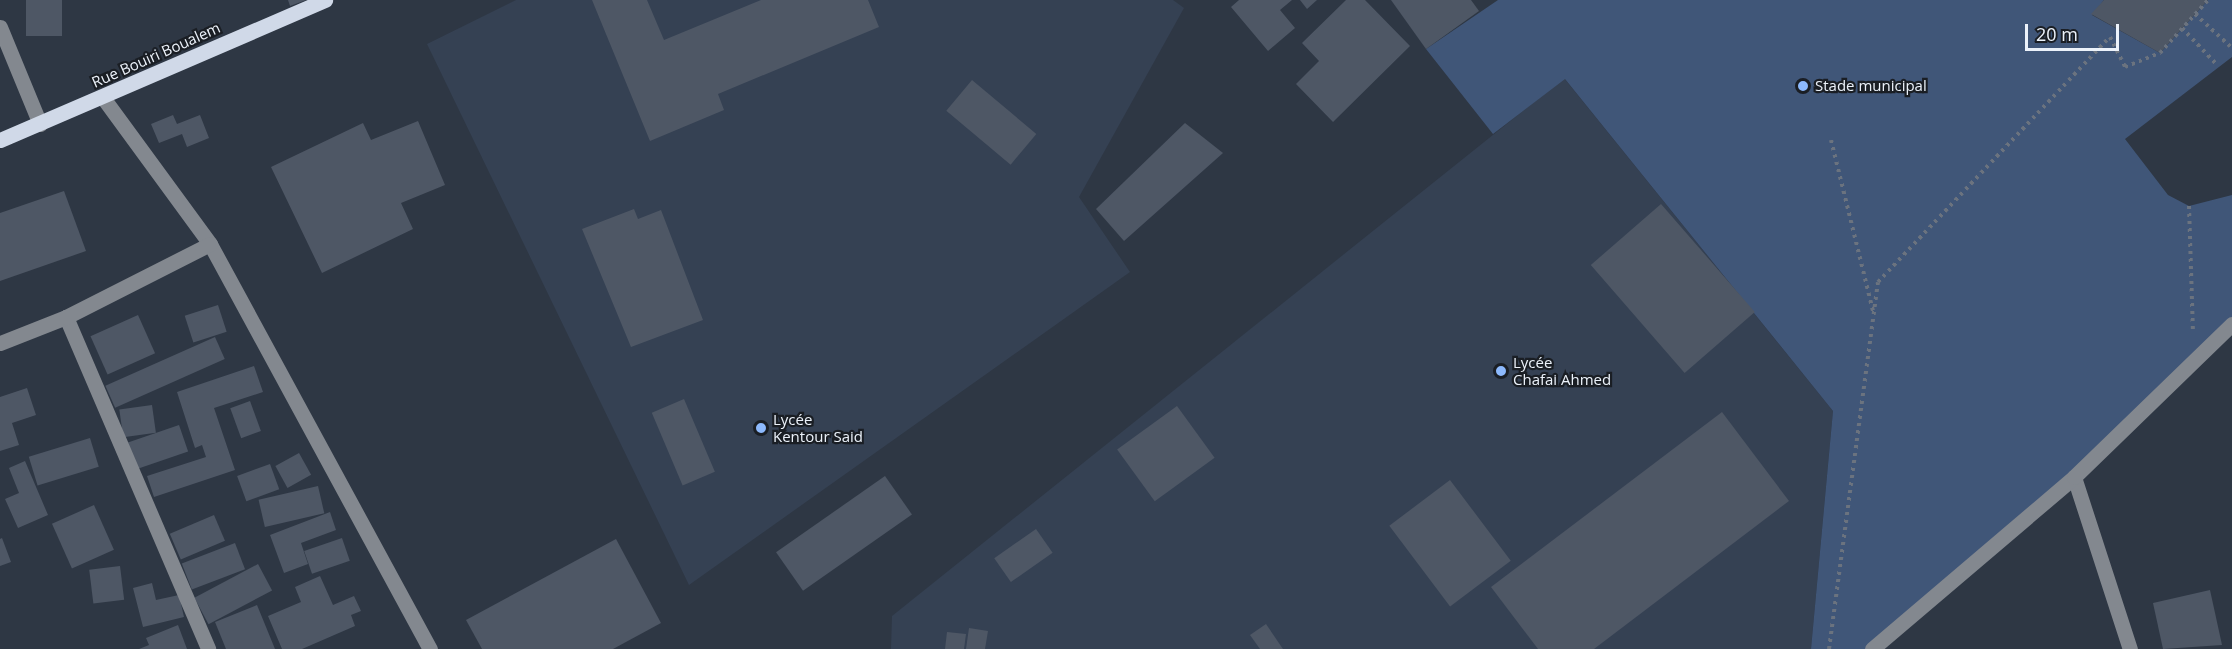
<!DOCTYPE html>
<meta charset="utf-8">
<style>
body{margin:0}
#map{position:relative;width:2232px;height:649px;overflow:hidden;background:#2e3744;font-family:"Open Sans",sans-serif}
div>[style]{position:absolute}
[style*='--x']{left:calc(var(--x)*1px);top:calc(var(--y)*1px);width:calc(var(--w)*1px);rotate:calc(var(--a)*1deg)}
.built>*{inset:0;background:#354153}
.green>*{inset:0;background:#405678}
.building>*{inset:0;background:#4e5765;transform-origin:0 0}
.path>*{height:4px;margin-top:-2px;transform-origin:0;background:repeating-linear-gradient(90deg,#6b737f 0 3px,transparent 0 7.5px)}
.minor>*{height:15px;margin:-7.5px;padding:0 7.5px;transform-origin:7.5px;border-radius:7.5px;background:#83888f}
.major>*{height:15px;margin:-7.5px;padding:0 7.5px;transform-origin:7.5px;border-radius:7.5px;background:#d0d9e8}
.dots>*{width:16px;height:16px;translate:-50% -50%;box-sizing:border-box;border:3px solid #1a1e24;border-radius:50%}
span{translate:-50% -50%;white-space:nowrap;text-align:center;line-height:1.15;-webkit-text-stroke:4.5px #1a1e24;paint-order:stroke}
.street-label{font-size:15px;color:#ecf2fa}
.poi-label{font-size:15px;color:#ecf2fa}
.left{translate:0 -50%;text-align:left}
.scale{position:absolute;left:2025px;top:24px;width:94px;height:27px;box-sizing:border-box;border:3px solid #ecf2fa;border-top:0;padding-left:8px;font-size:18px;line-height:21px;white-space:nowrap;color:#ecf2fa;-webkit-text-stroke:4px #1a1e24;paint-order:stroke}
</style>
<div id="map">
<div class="built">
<div style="clip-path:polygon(516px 0,1173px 0,1184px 8px,1079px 197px,1130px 272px,689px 585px,427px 44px)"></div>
<div style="clip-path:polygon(1564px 78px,1833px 411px,1811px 649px,891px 649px,892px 616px)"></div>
</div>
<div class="green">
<div style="clip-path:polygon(1498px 0,2104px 0,2092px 15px,2160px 53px,2208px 0,2232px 0,2232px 57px,2125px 139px,2168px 195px,2189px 206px,2232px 195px,2232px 324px,2074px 477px,1873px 649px,1811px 649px,1833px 411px,1565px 79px,1493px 134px,1426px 49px)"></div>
</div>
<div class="building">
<div style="left:26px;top:0;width:36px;height:36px"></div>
<div style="clip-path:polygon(288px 0,306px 0,290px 6px)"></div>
<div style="clip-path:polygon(592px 0,647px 0,664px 40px,761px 0,868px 0,879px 27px,718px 94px,724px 110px,650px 141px)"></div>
<div style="clip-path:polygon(1239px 0,1292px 0,1280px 10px,1295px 28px,1268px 51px,1231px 7px)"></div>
<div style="clip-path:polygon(1300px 0,1317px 0,1307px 9px)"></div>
<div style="clip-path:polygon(1346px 0,1365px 0,1410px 46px,1333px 122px,1296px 84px,1319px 61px,1302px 43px)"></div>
<div style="clip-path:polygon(1391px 0,1471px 0,1479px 11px,1426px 49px)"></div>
<div style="clip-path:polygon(2104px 0,2208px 0,2160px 53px,2091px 14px)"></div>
<div style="left:972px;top:80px;width:84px;height:40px;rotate:40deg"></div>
<div style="clip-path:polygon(173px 115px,177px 124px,200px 115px,209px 138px,187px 147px,182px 134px,159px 143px,151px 124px)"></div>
<div style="clip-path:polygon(418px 121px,445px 185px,401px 203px,413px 229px,322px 273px,271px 167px,363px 123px,371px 140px)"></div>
<div style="clip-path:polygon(1185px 123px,1223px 153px,1124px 241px,1096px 209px)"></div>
<div style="clip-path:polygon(64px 191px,86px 251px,0 281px,0 213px)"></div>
<div style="left:1661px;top:204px;width:143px;height:93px;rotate:49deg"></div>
<div style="clip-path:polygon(634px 209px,638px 219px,661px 210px,703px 320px,631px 347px,582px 229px)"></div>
<div style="left:218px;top:305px;width:28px;height:35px;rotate:72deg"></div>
<div style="left:138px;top:315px;width:42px;height:52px;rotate:66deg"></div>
<div style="left:215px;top:337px;width:24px;height:120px;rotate:66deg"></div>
<div style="clip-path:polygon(254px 366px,263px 392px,214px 408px,235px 470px,154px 497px,147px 476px,206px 457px,202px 445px,195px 448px,177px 392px)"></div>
<div style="clip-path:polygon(27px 388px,36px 415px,12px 423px,19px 445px,0 451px,0 397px)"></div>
<div style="left:684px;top:399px;width:79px;height:35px;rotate:67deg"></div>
<div style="left:250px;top:401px;width:32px;height:21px;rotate:70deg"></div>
<div style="left:152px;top:405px;width:28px;height:33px;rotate:82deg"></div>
<div style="left:1177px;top:406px;width:64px;height:74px;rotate:54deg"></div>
<div style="clip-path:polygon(1722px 412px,1789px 501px,1594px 649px,1538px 649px,1491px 587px)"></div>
<div style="left:179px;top:425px;width:28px;height:54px;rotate:71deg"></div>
<div style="left:90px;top:438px;width:30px;height:64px;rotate:73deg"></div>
<div style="left:299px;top:453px;width:25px;height:27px;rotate:61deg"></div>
<div style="clip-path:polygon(25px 461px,48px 515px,18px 528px,5px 499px,19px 493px,9px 468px)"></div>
<div style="left:270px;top:464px;width:27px;height:35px;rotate:70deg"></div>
<div style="left:885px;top:476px;width:47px;height:133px;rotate:55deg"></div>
<div style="left:1450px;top:480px;width:101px;height:76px;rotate:53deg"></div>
<div style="left:318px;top:486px;width:28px;height:61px;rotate:77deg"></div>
<div style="left:94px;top:505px;width:49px;height:46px;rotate:66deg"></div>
<div style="clip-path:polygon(330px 512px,336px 530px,301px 543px,308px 564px,284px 573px,270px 535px)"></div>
<div style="left:214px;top:515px;width:28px;height:48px;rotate:67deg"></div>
<div style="left:1036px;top:529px;width:29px;height:51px;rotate:55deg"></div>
<div style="clip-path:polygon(2px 538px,11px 562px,0 566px,0 539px)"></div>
<div style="left:342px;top:538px;width:24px;height:40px;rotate:71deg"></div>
<div style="clip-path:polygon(616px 539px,661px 623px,613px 649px,482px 649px,466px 620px)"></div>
<div style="left:235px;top:543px;width:28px;height:57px;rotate:69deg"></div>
<div style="left:258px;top:564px;width:30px;height:72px;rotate:62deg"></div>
<div style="left:120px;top:566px;width:34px;height:31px;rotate:83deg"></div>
<div style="clip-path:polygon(320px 576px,333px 605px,354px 596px,361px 611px,351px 615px,355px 626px,302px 649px,282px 649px,268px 616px,301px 602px,295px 587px)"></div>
<div style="clip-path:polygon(152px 583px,156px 600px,179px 595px,184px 617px,143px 627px,133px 588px)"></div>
<div style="clip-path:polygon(2210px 590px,2222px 645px,2163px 649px,2153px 603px)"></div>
<div style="clip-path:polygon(257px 605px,275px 649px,226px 649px,215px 622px)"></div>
<div style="clip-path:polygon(1266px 624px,1283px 649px,1260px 649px,1250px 635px)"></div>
<div style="clip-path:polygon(178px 625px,187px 649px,139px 649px,149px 645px,146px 638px)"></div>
<div style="clip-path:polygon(969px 628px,988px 631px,985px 649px,966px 649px)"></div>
<div style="clip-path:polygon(947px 632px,966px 634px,964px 649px,945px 649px)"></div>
</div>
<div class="path">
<div style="--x:2195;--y:14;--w:50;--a:42.6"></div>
<div style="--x:2182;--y:28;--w:52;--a:46.5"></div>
<div style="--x:1831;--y:140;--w:176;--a:76.2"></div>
<div style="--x:2189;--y:206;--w:125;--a:88.2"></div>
<div style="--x:1829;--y:649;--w:370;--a:-82.4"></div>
<div style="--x:1878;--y:282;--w:337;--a:-46.6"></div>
<div style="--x:2110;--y:37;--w:34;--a:63"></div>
<div style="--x:2125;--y:67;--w:38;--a:-22"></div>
<div style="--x:2160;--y:53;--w:72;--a:-47.8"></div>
</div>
<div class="minor">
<div style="--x:0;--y:27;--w:105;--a:67.6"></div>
<div style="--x:104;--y:99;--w:180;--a:53.8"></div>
<div style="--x:210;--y:244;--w:461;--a:61.5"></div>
<div style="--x:66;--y:317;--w:361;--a:66.8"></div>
<div style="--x:0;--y:343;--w:71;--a:-21.5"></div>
<div style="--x:66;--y:317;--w:161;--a:-26.9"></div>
<div style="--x:2074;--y:477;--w:181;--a:72"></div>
<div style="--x:1872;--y:649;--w:265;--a:-40.4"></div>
<div style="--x:2074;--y:477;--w:220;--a:-44.1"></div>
</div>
<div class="major">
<div style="--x:0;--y:140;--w:354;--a:-23.3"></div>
</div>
<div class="dots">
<div style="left:1803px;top:86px;background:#8db9fc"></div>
<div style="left:1501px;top:371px;background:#8db9fc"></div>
<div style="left:761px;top:428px;background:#8db9fc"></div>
</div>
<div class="street-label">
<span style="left:156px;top:55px;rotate:-24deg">Rue Bouiri Boualem</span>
</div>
<div class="poi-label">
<span class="left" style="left:1815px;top:86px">Stade municipal</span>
<span class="left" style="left:1513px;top:371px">Lycée<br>Chafai Ahmed</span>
<span class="left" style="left:773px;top:428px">Lycée<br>Kentour Said</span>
</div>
<div class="scale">20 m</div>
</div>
